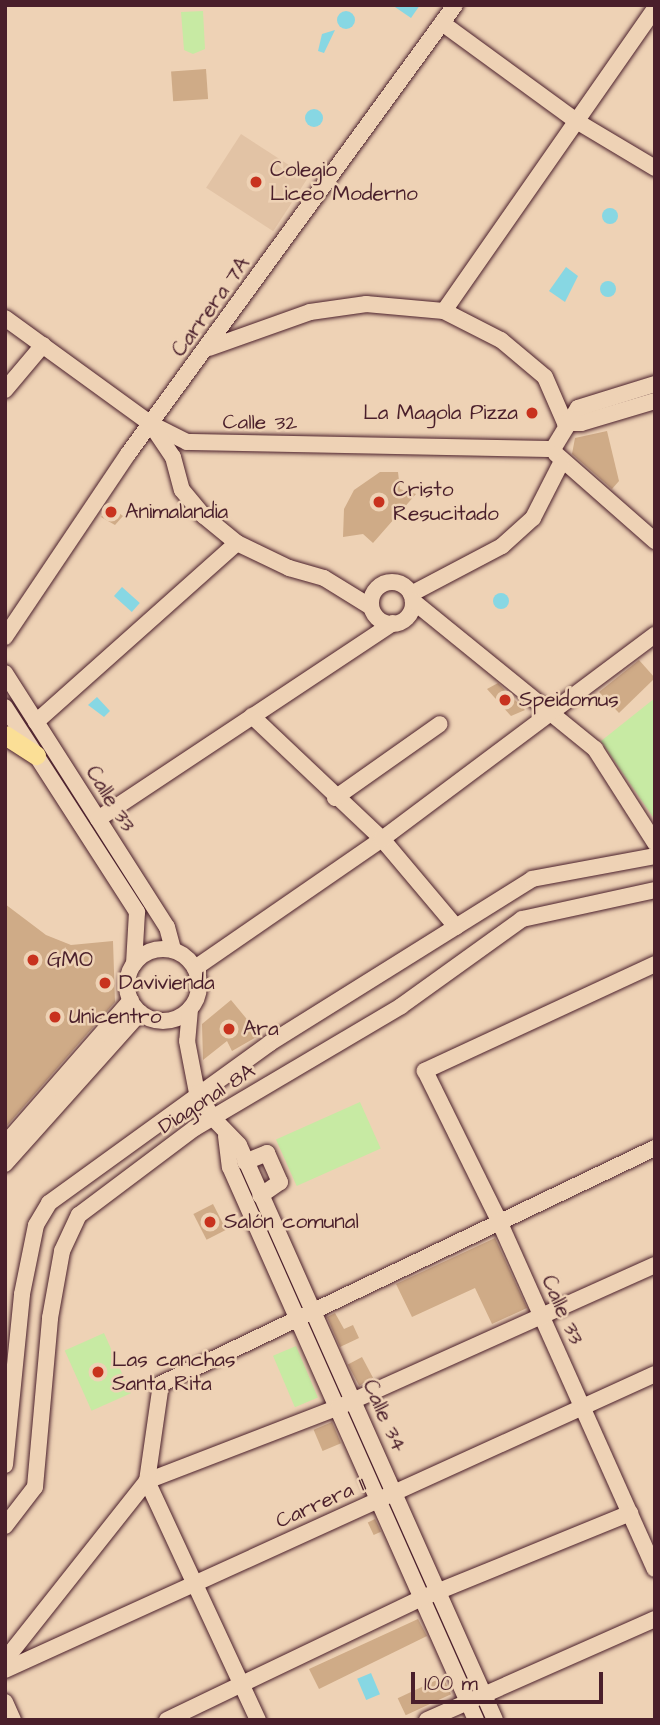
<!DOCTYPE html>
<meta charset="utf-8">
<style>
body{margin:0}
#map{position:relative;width:660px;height:1725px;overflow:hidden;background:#eed2b5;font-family:"Architects Daughter",sans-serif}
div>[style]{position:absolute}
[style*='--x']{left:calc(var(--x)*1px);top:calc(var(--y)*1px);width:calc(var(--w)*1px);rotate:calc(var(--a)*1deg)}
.built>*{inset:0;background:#e2c3a5;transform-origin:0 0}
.green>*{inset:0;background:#c7eaa3;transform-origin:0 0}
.water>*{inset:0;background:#87d7e3;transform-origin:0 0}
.round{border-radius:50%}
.building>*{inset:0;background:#cfab87;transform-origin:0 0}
.roads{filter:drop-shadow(0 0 2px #4a1f2b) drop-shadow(0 0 2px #4a1f2b)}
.minor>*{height:16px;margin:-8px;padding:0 8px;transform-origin:8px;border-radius:8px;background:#eed2b5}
.minor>.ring{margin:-8px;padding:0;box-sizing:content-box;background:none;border:16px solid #eed2b5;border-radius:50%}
.major>*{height:19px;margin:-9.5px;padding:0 9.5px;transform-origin:9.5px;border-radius:9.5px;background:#fbdf96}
.dots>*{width:19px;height:19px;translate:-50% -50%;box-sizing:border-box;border:4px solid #eed2b5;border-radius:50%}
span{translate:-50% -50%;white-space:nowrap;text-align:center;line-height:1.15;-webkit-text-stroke:5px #eed2b5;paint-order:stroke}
.poi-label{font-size:21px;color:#4a1f2b}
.left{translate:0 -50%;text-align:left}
.right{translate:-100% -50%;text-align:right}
.street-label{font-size:21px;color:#4a1f2b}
.frame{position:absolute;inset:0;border:7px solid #4a1f2b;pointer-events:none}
.scale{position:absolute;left:411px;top:1672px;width:192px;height:32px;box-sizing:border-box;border:4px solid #4a1f2b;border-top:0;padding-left:9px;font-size:21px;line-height:24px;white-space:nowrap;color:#4a1f2b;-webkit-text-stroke:5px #eed2b5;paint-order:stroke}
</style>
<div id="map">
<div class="built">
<div style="left:241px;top:134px;width:80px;height:64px;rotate:33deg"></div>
</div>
<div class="green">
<div style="clip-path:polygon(203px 11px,205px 49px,193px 54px,184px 50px,181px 12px)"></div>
<div style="clip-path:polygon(655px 698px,655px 820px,601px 741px)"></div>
<div style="left:360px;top:1102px;width:51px;height:92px;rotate:66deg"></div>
<div style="left:104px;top:1333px;width:66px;height:43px;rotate:66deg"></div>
<div style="left:296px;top:1346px;width:56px;height:25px;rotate:67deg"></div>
</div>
<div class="water">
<div style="clip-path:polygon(392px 5px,420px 5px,411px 18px)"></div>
<div class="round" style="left:337px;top:11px;width:18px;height:18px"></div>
<div style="clip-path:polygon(335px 30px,324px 53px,318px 51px,322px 34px)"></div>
<div class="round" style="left:305px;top:109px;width:18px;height:18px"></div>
<div class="round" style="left:602px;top:208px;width:16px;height:16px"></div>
<div style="clip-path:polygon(566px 267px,578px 276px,565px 302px,549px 291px)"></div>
<div class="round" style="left:600px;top:281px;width:16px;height:16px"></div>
<div style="left:122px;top:587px;width:24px;height:12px;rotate:42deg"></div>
<div class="round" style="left:493px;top:593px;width:16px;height:16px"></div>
<div style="clip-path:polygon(97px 697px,110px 711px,104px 717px,88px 705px)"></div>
<div style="left:371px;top:1673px;width:23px;height:15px;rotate:67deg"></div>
</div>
<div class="building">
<div style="left:206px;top:69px;width:30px;height:35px;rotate:86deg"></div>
<div style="clip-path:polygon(607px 431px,619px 481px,612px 489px,572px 454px,575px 438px)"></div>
<div style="clip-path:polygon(380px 472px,398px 472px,400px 489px,416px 494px,373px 543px,363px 534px,343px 537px,344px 509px,354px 490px)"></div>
<div style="clip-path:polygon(110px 507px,123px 516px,115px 525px,101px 517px)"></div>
<div style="clip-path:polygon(639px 660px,655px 678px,619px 713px,599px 692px)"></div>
<div style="clip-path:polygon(498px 683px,525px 710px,511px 716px,487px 689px)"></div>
<div style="clip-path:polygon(5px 904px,46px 935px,71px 945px,113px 941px,115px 1002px,5px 1128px)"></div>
<div style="clip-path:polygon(231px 1000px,260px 1035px,232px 1051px,227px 1041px,203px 1060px,202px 1024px)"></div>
<div style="left:213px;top:1204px;width:29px;height:22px;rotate:63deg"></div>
<div style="clip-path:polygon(495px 1238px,527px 1308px,492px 1324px,475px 1288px,412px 1317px,396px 1284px)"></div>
<div style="clip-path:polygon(335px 1313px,344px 1329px,353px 1325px,359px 1338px,340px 1347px,327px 1317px)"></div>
<div style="left:362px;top:1357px;width:24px;height:16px;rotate:62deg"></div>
<div style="left:332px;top:1422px;width:23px;height:20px;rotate:67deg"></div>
<div style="left:375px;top:1519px;width:14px;height:8px;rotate:65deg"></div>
<div style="clip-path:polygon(418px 1619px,427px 1636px,319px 1689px,309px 1669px)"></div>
<div style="left:443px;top:1677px;width:19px;height:50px;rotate:65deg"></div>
</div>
<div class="roads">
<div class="minor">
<div style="--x:442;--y:23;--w:168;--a:36.1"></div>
<div style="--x:578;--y:122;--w:90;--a:30.9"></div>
<div style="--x:444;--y:311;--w:368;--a:-55.1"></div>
<div style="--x:5;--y:318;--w:180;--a:36"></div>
<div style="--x:151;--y:424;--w:40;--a:26.6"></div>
<div style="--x:187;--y:442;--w:366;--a:1.1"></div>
<div style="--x:209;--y:348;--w:107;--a:-19.6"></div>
<div style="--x:310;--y:312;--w:57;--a:-8.1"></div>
<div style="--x:366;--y:304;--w:78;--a:5.1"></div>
<div style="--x:444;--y:311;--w:64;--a:27"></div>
<div style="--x:501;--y:340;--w:57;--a:40.1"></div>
<div style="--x:545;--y:377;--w:50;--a:66.5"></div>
<div style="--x:5;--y:390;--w:59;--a:-49.8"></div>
<div style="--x:565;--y:423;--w:16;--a:0"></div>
<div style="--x:581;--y:423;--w:77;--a:-16.6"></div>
<div style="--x:152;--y:426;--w:37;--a:56"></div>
<div style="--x:173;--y:457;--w:34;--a:75"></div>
<div style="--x:182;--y:490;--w:34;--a:50"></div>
<div style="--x:204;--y:516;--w:43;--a:39.3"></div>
<div style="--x:237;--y:543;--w:58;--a:25.7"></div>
<div style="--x:289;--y:568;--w:36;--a:16"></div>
<div style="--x:324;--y:578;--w:55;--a:31.7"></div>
<div style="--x:553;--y:449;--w:48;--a:-58.6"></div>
<div style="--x:578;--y:408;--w:81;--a:-17.3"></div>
<div style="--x:556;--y:454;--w:132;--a:41.3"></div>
<div class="ring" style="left:371px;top:582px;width:26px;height:26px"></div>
<div style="--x:411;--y:594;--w:103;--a:-27.8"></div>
<div style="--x:502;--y:546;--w:42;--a:-42.1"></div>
<div style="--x:533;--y:518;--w:62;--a:-63"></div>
<div style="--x:413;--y:601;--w:235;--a:39.1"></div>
<div style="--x:595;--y:749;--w:112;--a:57.4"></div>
<div style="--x:5;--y:637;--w:220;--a:-56.1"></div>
<div style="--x:128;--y:454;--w:555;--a:-53.93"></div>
<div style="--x:5;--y:673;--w:301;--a:57.5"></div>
<div style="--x:167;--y:927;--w:24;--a:75"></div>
<div style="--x:5;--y:707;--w:244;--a:57.2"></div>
<div style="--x:137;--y:912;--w:52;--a:93.3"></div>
<div style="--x:252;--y:716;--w:179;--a:43.4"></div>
<div style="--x:382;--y:839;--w:115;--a:49.9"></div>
<div style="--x:36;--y:722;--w:269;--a:-41.7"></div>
<div style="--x:335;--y:798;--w:128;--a:-35.2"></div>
<div style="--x:98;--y:819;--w:354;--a:-33.6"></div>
<div class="ring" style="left:127px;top:949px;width:56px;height:56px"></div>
<div style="--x:655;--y:964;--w:254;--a:155.1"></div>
<div style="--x:425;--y:1071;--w:167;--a:63.7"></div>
<div style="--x:499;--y:1221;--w:381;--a:65.9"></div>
<div style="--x:195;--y:968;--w:227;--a:-34.6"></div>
<div style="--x:382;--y:839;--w:341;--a:-36.8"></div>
<div style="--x:190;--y:1009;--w:32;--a:95"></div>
<div style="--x:187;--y:1041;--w:53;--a:79.1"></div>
<div style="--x:197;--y:1093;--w:30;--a:57"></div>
<div style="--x:213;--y:1118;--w:37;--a:46"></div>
<div style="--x:239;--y:1145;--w:629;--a:66"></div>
<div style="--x:226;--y:1136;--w:31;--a:83"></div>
<div style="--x:230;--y:1167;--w:605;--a:66.02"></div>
<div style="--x:5;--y:1144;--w:191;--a:-48.8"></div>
<div style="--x:245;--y:1162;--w:24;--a:-22"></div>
<div style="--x:267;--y:1153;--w:32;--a:66"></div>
<div style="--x:280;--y:1182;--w:24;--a:145"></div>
<div style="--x:5;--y:1164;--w:203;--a:-48.2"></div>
<div style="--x:5;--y:1465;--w:172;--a:-84.3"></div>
<div style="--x:22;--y:1294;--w:70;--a:-78.5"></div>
<div style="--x:36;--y:1225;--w:26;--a:-59"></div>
<div style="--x:49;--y:1203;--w:273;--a:-35.9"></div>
<div style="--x:270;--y:1043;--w:309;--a:-32"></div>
<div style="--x:532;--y:879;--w:125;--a:-10.6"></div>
<div style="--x:5;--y:1526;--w:49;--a:-52.4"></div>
<div style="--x:35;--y:1487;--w:170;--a:-84.9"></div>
<div style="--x:50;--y:1318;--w:68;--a:-79.8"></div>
<div style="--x:62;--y:1251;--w:40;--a:-65"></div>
<div style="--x:79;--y:1215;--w:145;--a:-36.9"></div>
<div style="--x:195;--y:1128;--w:239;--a:-30.6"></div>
<div style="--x:401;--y:1006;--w:149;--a:-35.7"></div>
<div style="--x:522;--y:919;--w:136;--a:-12.3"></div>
<div style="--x:5;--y:1660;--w:228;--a:-51.6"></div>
<div style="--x:147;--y:1481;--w:206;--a:-21.1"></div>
<div style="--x:339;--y:1407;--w:346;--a:-24.2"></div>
<div style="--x:5;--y:1670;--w:714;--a:-24.48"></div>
<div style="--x:5;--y:1702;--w:20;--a:66"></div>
<div style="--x:167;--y:1720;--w:283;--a:-25.6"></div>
<div style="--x:422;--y:1598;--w:225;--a:-22.2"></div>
<div style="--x:258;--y:1720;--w:264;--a:-114.9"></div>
<div style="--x:147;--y:1481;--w:98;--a:-81.8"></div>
<div style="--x:161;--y:1384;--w:547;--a:-25.54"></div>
<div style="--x:427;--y:1720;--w:249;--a:-23.9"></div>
</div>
<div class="major">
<div style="--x:5;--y:735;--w:37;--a:33"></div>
</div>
</div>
<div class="dots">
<div style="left:256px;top:182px;background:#c8321e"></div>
<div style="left:532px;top:413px;background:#c8321e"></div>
<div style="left:379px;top:502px;background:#c8321e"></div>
<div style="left:111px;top:512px;background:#c8321e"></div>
<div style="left:505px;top:700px;background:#c8321e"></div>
<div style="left:33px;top:960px;background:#c8321e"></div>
<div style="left:105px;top:983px;background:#c8321e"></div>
<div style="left:55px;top:1017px;background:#c8321e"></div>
<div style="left:229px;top:1029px;background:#c8321e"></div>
<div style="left:210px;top:1222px;background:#c8321e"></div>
<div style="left:98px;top:1372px;background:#c8321e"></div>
</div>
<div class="poi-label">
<span class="left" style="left:270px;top:182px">Colegio<br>Liceo Moderno</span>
<span class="right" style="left:518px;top:413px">La Magola Pizza</span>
<span class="left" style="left:393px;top:502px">Cristo<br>Resucitado</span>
<span class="left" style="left:125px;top:512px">Animalandia</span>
<span class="left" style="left:519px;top:700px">Speidomus</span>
<span class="left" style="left:47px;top:960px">GMO</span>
<span class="left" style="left:119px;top:983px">Davivienda</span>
<span class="left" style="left:69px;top:1017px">Unicentro</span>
<span class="left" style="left:243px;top:1029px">Ara</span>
<span class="left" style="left:224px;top:1222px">Salón comunal</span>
<span class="left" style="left:112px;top:1372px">Las canchas<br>Santa Rita</span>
</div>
<div class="street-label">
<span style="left:211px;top:307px;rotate:-54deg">Carrera 7A</span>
<span style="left:260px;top:423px;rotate:1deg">Calle 32</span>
<span style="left:110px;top:799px;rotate:58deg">Calle 33</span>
<span style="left:207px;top:1099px;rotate:-33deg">Diagonal 8A</span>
<span style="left:562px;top:1310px;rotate:66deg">Calle 33</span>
<span style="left:384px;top:1416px;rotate:66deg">Calle 34</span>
<span style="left:321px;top:1503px;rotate:-24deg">Carrera 11</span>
</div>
<div class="frame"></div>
<div class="scale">100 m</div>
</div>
